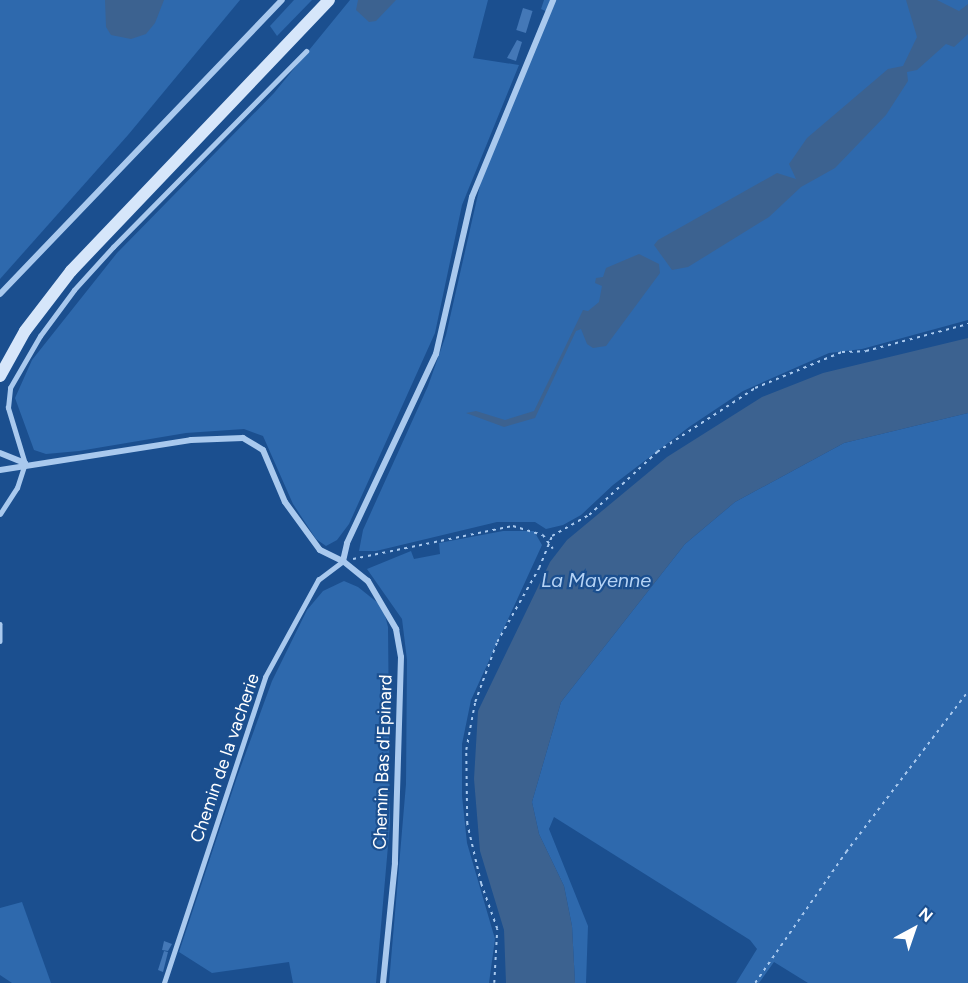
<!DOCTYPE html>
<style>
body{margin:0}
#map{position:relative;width:968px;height:983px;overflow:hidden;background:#1b4f8f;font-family:Figtree,sans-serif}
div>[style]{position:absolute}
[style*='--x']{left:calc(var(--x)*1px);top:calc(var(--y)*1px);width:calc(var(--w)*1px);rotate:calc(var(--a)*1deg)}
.green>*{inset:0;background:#2e69ad}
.water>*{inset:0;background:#3c6290}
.building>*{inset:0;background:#4478b7;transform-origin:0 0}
.path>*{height:1.5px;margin-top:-0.75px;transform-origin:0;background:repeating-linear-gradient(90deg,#a9c9ee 0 3px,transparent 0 7.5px)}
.service>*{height:4.5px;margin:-2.25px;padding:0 2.25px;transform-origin:2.25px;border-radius:2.25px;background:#a9c9ee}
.minor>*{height:6px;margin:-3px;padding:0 3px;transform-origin:3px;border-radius:3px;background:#a9c9ee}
.secondary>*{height:12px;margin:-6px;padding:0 6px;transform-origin:6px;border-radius:6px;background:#d6e6fa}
span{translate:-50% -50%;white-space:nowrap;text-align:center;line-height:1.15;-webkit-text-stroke:4.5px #1b4f8f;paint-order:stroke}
.street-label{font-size:18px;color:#fff}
.water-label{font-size:20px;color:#b5d3f5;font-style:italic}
.north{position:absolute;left:884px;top:899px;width:60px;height:60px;-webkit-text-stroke:4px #1b4f8f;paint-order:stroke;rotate:40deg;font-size:16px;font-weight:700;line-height:24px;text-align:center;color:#fff}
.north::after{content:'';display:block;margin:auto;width:21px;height:27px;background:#fff;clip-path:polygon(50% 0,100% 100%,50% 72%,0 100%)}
</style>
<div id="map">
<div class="green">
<div style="clip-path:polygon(0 0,240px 0,128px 135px,0 279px)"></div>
<div style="clip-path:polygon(294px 0,312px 0,277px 36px,270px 26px)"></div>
<div style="clip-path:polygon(350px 0,488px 0,473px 58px,519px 65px,462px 205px,435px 333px,349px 524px,337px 540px,326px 546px,316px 539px,293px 504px,263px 436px,244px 429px,186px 433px,79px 451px,46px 454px,34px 450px,15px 398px,32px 360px,117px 253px,274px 93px)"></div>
<div style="clip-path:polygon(544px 0,968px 0,968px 320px,862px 349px,829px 353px,743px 391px,689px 427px,613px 485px,581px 515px,563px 525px,546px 529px,535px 522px,497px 522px,376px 551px,359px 551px,363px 530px,428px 386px,446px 335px,481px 181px,550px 13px,541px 9px)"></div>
<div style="clip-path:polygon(968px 413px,968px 983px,808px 983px,774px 962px,759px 983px,736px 983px,757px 949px,750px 940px,554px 817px,549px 829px,588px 926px,586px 983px,575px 983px,572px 926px,564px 886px,539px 834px,532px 802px,561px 702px,685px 544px,735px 502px,844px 443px)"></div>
<div style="clip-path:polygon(503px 531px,534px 531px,542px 545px,471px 700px,462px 744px,462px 796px,467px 843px,495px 939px,489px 983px,389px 983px,406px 784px,407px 660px,402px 619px,367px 569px,411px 551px,414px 559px,440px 554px,439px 543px)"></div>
<div style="clip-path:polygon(344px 581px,358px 587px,383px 607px,388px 627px,390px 823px,376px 983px,293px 983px,289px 962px,212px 973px,179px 952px,237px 777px,272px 681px,307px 610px,323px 591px)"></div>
<div style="clip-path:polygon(22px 902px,51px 983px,12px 983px,0 975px,0 908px)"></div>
</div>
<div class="water">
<div style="clip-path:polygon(105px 0,164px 0,155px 23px,146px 34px,131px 39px,111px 35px,106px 27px)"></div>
<div style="clip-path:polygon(358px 0,396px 0,376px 21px,369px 22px,356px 10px)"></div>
<div style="clip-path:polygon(906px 0,937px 0,959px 11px,968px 4px,968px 34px,954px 47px,946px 44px,917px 70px,907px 72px,908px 81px,886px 115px,835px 168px,801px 187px,769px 217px,688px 267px,672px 270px,654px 245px,658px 240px,777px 173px,796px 179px,789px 164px,807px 138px,888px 69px,903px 66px,917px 37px)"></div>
<div style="clip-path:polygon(639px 254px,659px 264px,660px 273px,606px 346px,593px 348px,587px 344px,581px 329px,576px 331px,535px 418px,504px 427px,466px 413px,476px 411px,505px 420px,534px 411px,583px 310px,588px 311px,599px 302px,602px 286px,595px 283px,596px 278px,603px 277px,606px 268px)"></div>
<div style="clip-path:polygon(968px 338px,968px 413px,844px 443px,735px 502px,685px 544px,561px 702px,532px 802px,539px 834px,564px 886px,572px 926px,575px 983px,506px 983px,504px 930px,480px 851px,474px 779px,478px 711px,550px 562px,567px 540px,667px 457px,762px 397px,823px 373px)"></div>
</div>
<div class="building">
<div style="left:523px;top:8px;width:10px;height:23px;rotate:17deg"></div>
<div style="clip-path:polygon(517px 40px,522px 42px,516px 61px,507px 58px)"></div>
<div style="clip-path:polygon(164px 941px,172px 944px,168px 951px,162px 950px)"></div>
<div style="clip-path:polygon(164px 951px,168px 952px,163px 972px,158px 970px)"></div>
</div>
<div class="path">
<div style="--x:353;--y:559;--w:163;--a:-11.7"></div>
<div style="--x:513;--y:526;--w:31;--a:17"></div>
<div style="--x:543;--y:535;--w:17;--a:54"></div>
<div style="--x:494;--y:983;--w:54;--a:-86.8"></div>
<div style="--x:497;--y:929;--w:48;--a:-109.6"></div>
<div style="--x:481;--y:884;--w:62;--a:-103.1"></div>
<div style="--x:467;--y:824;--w:74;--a:-90.8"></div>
<div style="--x:466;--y:750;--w:49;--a:-79.4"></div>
<div style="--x:475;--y:702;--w:64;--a:-69.9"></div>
<div style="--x:497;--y:642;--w:85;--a:-60.4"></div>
<div style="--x:539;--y:568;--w:35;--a:-68"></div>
<div style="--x:552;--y:536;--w:43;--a:-29.6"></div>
<div style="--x:589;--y:515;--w:93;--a:-42.8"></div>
<div style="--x:657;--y:452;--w:117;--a:-33.1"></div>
<div style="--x:755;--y:388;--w:94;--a:-22.5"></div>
<div style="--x:842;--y:352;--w:24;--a:-2"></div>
<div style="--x:866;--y:351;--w:106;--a:-14.8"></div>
<div style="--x:755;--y:983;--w:160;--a:-55.2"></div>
<div style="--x:846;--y:852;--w:202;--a:-52.8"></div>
</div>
<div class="service">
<div style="--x:0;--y:514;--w:31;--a:-57"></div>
<div style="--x:17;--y:488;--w:25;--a:-72"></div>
<div style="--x:25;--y:464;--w:59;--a:-106.9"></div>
<div style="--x:8;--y:408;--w:20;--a:-84"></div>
<div style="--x:10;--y:388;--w:60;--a:-60"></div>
<div style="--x:40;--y:336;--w:57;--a:-53.5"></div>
<div style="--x:74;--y:290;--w:58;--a:-47.8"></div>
<div style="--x:113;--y:247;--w:275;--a:-45.4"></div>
<div style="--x:0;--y:624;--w:17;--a:90"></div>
<div style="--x:164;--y:983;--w:322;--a:-71.7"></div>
<div style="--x:265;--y:677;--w:111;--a:-61.3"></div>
<div style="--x:318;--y:580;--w:31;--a:-37"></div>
</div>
<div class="minor">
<div style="--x:0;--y:294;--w:407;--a:-46.2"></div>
<div style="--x:0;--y:453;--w:27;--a:22"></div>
<div style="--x:0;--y:470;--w:193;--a:-8.9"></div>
<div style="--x:191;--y:440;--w:52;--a:-2.2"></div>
<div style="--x:243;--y:438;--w:23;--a:31"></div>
<div style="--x:263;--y:450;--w:56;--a:67.1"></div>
<div style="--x:285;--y:502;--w:59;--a:53.9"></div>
<div style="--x:320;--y:550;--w:25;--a:26"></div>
<div style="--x:343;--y:561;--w:32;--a:39"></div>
<div style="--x:368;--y:581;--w:56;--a:59.7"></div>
<div style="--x:396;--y:629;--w:28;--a:80"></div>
<div style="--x:401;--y:657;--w:206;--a:91.7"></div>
<div style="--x:395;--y:863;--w:121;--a:95.7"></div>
<div style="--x:343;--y:561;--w:18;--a:-77"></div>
<div style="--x:347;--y:543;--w:209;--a:-64.8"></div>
<div style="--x:436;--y:354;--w:161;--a:-77.1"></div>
<div style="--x:472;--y:197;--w:213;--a:-67.6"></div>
</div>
<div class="secondary">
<div style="--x:0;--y:376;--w:51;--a:-60.9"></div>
<div style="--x:25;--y:331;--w:76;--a:-52.5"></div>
<div style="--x:71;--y:271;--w:374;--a:-46.4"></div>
</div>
<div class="street-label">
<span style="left:225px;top:758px;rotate:-71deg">Chemin de la vacherie</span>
<span style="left:383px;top:762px;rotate:-88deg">Chemin Bas d'Epinard</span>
</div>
<div class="water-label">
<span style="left:596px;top:580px">La Mayenne</span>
</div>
<div class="north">N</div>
</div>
